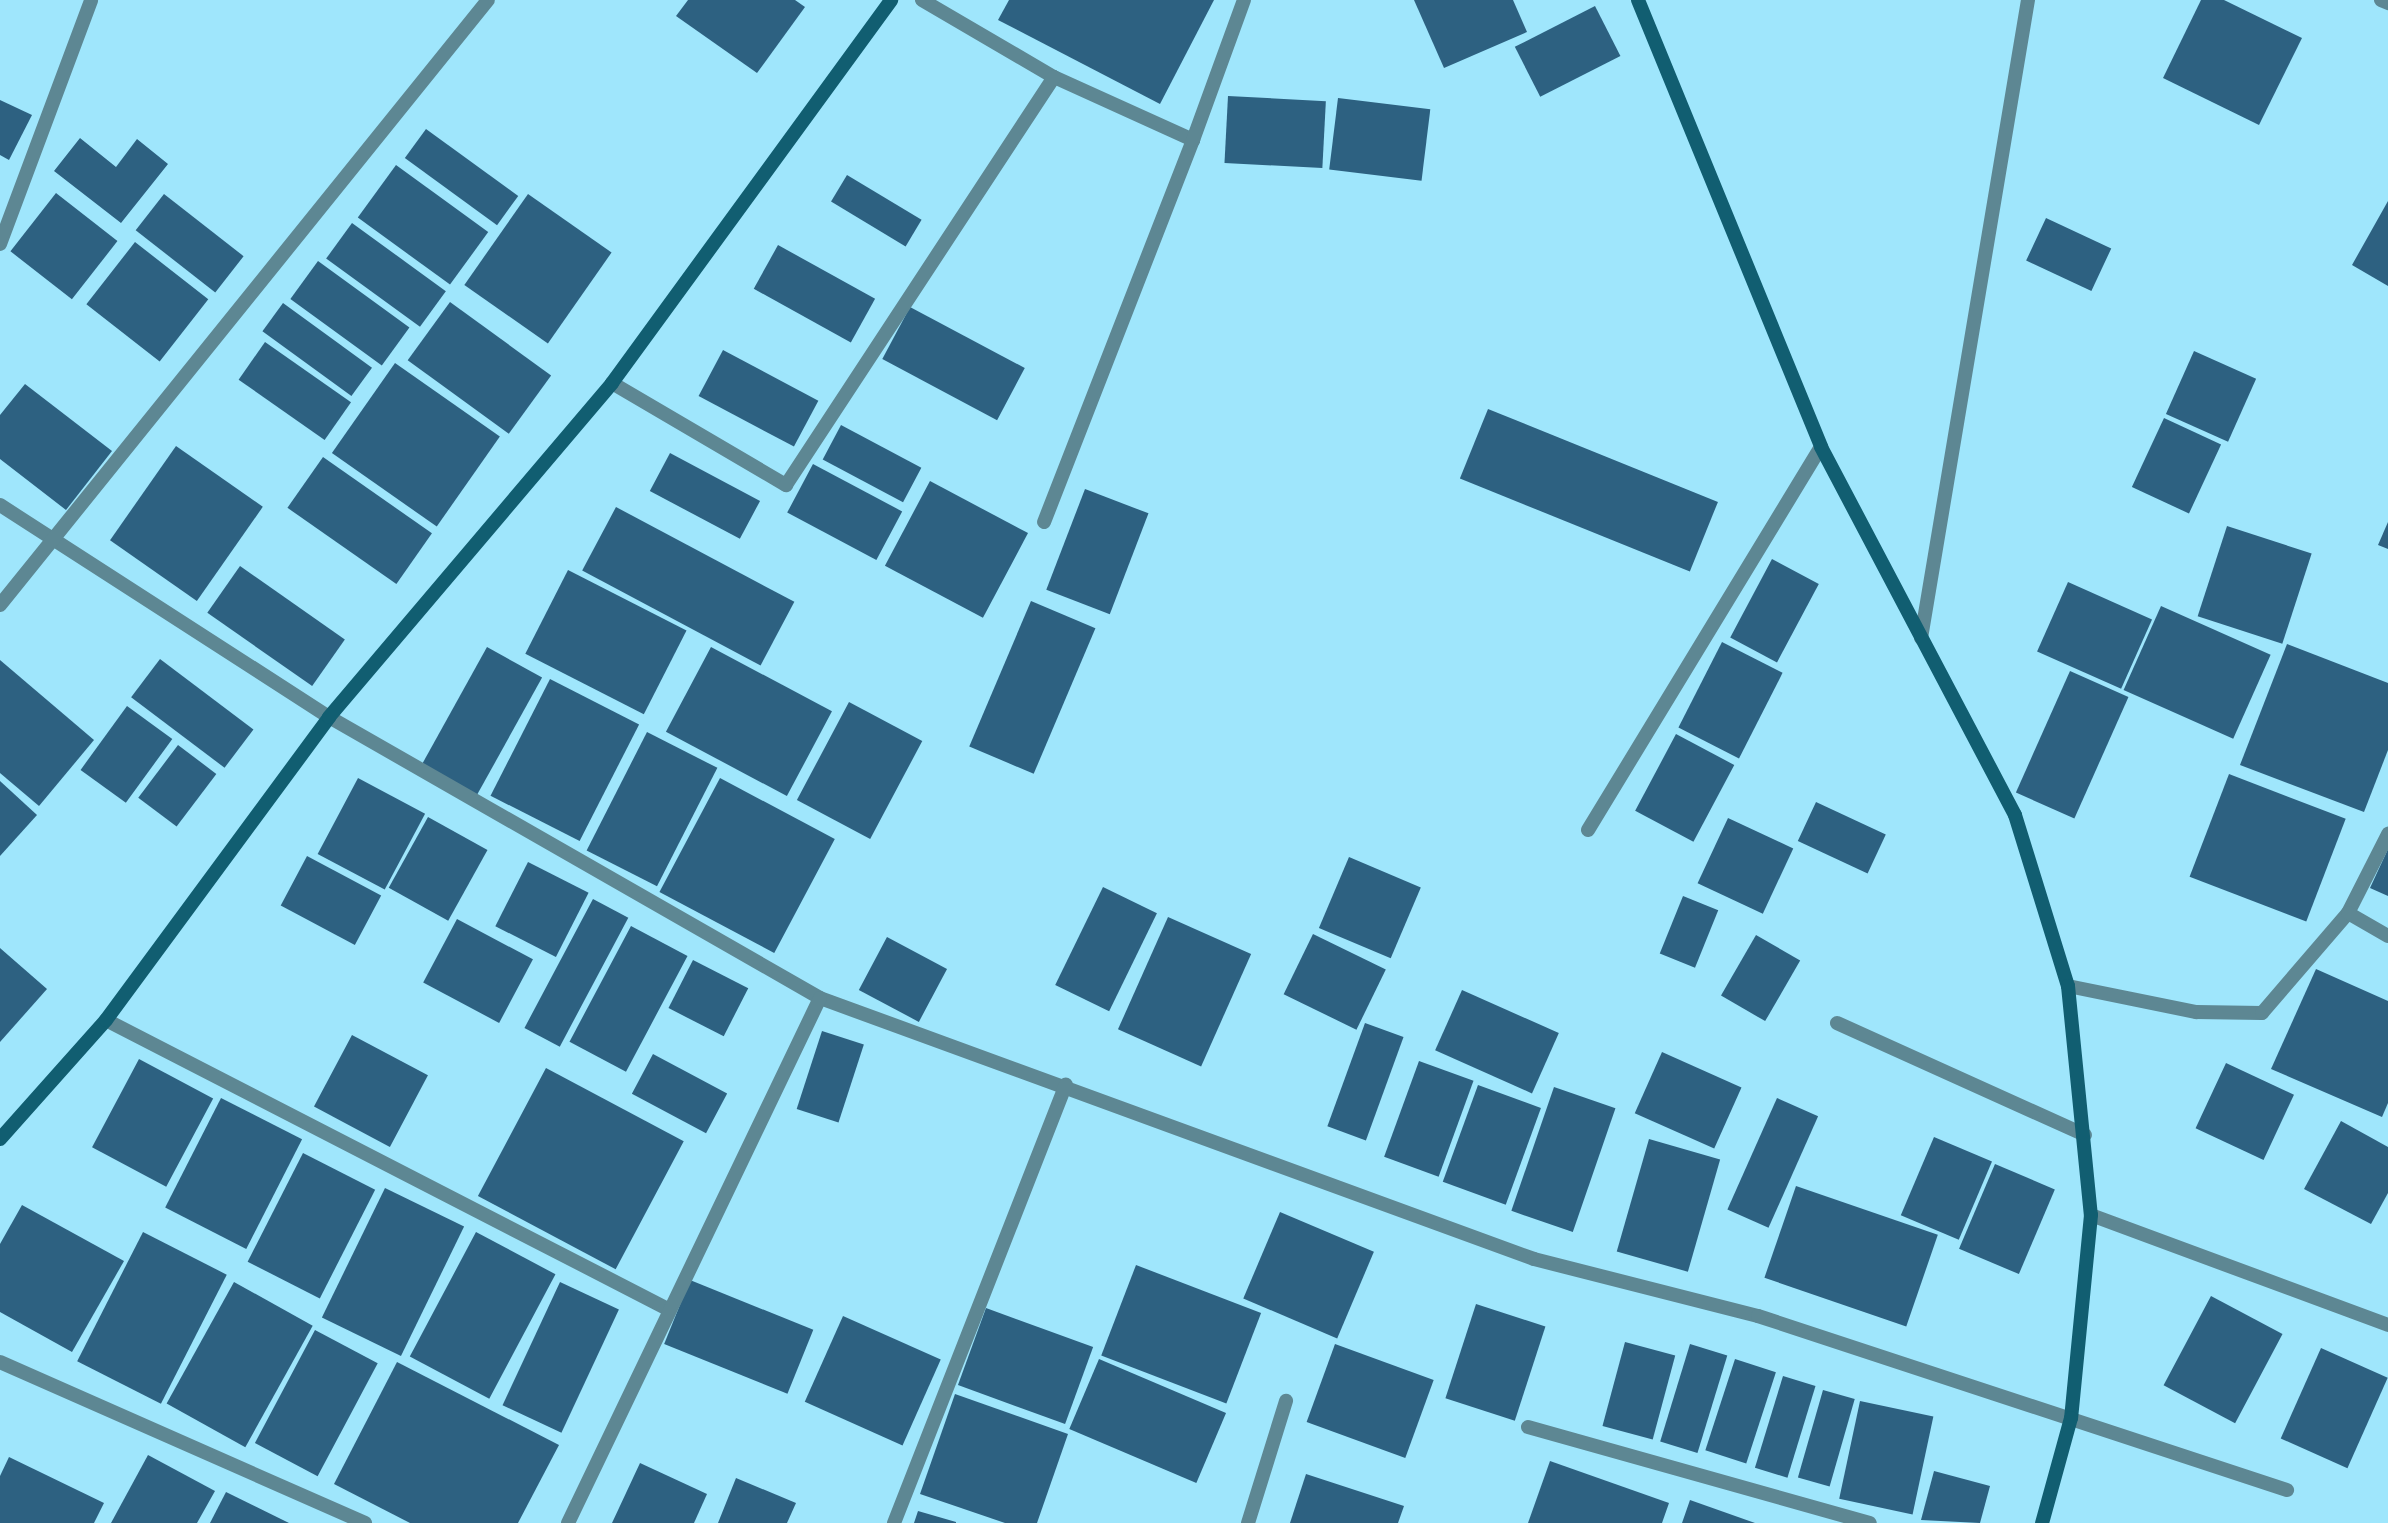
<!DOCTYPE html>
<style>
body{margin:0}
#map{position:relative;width:2388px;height:1523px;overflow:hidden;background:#9fe6fc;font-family:"IBM Plex Sans",sans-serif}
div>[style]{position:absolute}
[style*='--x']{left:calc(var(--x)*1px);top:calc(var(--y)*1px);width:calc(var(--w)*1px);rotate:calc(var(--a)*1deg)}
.building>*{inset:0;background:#2d6181;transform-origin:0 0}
.street>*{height:14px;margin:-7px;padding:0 7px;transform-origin:7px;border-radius:7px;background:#5d8793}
.secondary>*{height:14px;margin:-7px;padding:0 7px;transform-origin:7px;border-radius:7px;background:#115e71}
span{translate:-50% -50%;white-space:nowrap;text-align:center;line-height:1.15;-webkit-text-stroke:7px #c5eefb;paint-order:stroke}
</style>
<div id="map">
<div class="building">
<div style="clip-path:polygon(688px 0,795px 0,805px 7px,757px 73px,676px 16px)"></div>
<div style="clip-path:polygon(1009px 0,1214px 0,1160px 104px,998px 20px)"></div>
<div style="clip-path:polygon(1414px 0,1513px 0,1527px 32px,1444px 68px)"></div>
<div style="clip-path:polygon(2201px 0,2224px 0,2302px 38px,2259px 125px,2163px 78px)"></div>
<div style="left:1595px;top:6px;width:56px;height:90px;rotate:63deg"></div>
<div style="left:1228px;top:96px;width:98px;height:67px;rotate:3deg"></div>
<div style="left:1338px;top:98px;width:93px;height:72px;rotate:7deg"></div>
<div style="clip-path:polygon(0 100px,32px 115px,9px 160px,0 155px)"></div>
<div style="left:426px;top:129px;width:114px;height:36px;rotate:36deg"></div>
<div style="clip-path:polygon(80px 138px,116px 167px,137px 139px,168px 164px,121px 223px,54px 171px)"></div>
<div style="left:396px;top:165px;width:114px;height:65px;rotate:36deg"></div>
<div style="left:847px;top:175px;width:87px;height:31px;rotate:31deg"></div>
<div style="left:56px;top:193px;width:78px;height:74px;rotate:38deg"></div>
<div style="left:164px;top:194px;width:101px;height:46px;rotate:38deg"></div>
<div style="left:528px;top:194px;width:102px;height:111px;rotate:35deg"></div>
<div style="clip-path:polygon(2388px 201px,2388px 286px,2352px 265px)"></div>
<div style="left:2046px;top:218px;width:72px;height:47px;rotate:25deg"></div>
<div style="left:352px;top:223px;width:116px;height:44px;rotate:36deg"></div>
<div style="left:135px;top:242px;width:93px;height:79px;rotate:38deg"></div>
<div style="left:778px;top:245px;width:111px;height:50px;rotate:29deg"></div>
<div style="left:318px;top:261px;width:113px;height:47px;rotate:36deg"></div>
<div style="left:450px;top:302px;width:125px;height:72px;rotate:36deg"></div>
<div style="left:283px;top:303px;width:110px;height:35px;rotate:36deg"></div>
<div style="left:910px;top:307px;width:130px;height:59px;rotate:28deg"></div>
<div style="left:265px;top:342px;width:105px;height:46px;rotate:35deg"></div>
<div style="left:723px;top:350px;width:108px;height:52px;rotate:28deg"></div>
<div style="left:2194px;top:351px;width:68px;height:69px;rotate:24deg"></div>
<div style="left:395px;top:363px;width:128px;height:110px;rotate:35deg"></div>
<div style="clip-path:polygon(25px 384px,112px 451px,66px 510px,0 459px,0 415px)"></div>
<div style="left:1488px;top:409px;width:248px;height:75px;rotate:22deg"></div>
<div style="left:2164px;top:418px;width:63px;height:76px;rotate:25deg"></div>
<div style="left:841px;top:425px;width:91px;height:39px;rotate:28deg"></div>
<div style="left:176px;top:446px;width:106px;height:115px;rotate:35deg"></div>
<div style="left:670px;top:453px;width:102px;height:43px;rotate:28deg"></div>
<div style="left:323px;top:457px;width:133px;height:62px;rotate:35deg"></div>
<div style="left:813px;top:464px;width:101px;height:55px;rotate:28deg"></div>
<div style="left:930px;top:481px;width:111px;height:96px;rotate:28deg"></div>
<div style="left:1085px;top:489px;width:68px;height:108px;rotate:21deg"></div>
<div style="left:616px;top:507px;width:202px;height:72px;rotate:28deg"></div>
<div style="clip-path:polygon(2388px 522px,2388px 549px,2378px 545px)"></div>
<div style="left:2227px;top:526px;width:89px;height:95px;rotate:18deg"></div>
<div style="left:1772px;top:559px;width:53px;height:89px;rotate:28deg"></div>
<div style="left:240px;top:566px;width:128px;height:57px;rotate:35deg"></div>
<div style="left:568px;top:570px;width:133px;height:94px;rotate:27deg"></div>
<div style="left:2068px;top:582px;width:92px;height:76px;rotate:24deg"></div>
<div style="left:1031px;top:601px;width:70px;height:158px;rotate:23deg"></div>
<div style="left:2161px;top:606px;width:120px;height:92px;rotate:24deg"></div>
<div style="left:1722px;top:642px;width:68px;height:96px;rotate:27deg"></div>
<div style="clip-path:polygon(2287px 644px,2388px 683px,2388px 750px,2364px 812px,2240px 765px)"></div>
<div style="left:487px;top:647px;width:63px;height:135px;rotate:29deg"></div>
<div style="left:711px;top:647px;width:137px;height:96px;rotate:28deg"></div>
<div style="left:160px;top:659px;width:117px;height:48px;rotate:37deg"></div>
<div style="clip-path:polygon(0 660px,94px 740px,39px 806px,0 773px)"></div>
<div style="left:2070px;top:671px;width:64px;height:133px;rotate:24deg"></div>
<div style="left:550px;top:679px;width:100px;height:131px;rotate:27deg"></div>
<div style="left:849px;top:702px;width:83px;height:111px;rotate:28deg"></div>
<div style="left:127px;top:706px;width:56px;height:79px;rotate:36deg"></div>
<div style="left:647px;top:732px;width:79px;height:133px;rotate:27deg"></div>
<div style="left:1676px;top:734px;width:66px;height:87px;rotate:28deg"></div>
<div style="left:178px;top:745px;width:48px;height:66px;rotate:37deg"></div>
<div style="left:2229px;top:774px;width:125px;height:110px;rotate:21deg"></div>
<div style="left:358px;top:778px;width:76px;height:86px;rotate:28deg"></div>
<div style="left:720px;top:778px;width:130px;height:129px;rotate:28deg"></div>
<div style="clip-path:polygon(0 781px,37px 815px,0 856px)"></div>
<div style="left:1816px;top:802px;width:77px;height:43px;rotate:25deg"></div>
<div style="left:428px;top:817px;width:68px;height:81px;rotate:29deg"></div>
<div style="left:1728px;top:818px;width:72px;height:72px;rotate:25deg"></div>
<div style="clip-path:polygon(2388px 849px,2388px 896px,2370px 888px)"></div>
<div style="left:307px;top:856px;width:84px;height:56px;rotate:28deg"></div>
<div style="left:1349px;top:857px;width:78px;height:77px;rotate:23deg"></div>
<div style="left:528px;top:862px;width:68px;height:72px;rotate:27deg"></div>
<div style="left:1103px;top:887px;width:60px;height:109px;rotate:26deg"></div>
<div style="left:1683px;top:896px;width:38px;height:62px;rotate:22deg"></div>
<div style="left:593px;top:899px;width:40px;height:146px;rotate:28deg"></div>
<div style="left:1168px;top:917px;width:91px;height:123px;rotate:24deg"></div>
<div style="left:457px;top:919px;width:86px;height:72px;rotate:28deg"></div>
<div style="left:631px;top:926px;width:64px;height:131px;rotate:28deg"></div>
<div style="left:1313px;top:934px;width:81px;height:67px;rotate:26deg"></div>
<div style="left:1756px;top:935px;width:51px;height:70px;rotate:30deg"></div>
<div style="left:887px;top:937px;width:68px;height:60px;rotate:28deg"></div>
<div style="clip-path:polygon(0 948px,47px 989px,0 1042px)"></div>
<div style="left:693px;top:960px;width:62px;height:54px;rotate:27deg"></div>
<div style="clip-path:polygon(2316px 969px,2388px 1001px,2388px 1103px,2382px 1117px,2271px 1069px)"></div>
<div style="left:1462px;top:990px;width:106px;height:66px;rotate:24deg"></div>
<div style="left:1365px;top:1023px;width:41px;height:110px;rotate:20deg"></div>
<div style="left:822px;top:1031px;width:44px;height:82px;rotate:18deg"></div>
<div style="left:352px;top:1035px;width:86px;height:81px;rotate:28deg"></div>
<div style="left:1662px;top:1052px;width:87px;height:67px;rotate:24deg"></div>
<div style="left:653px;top:1054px;width:84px;height:45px;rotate:28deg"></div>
<div style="left:139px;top:1059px;width:84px;height:100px;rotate:28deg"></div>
<div style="left:1419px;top:1061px;width:58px;height:102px;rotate:20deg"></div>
<div style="left:2226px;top:1063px;width:75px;height:72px;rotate:25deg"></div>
<div style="left:546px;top:1068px;width:156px;height:145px;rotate:28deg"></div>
<div style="left:1478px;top:1085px;width:67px;height:103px;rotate:20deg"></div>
<div style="left:1554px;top:1087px;width:65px;height:131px;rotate:19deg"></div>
<div style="left:221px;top:1098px;width:91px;height:123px;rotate:27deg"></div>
<div style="left:1777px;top:1098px;width:45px;height:122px;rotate:24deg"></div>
<div style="clip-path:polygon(2341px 1121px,2388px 1147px,2388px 1193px,2371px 1224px,2304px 1189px)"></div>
<div style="left:1934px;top:1137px;width:63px;height:85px;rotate:23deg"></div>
<div style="left:1649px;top:1139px;width:74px;height:117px;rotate:16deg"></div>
<div style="left:303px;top:1153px;width:81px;height:122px;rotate:27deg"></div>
<div style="left:1995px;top:1164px;width:65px;height:92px;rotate:23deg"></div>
<div style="left:1796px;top:1186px;width:150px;height:97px;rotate:19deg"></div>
<div style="left:385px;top:1188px;width:88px;height:144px;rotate:26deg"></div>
<div style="clip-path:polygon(22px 1205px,124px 1261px,72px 1352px,0 1312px,0 1244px)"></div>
<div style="left:1280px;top:1212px;width:102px;height:94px;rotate:23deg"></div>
<div style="left:143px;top:1232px;width:94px;height:145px;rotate:27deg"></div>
<div style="left:476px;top:1232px;width:90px;height:141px;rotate:28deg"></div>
<div style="left:1136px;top:1265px;width:134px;height:97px;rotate:21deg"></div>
<div style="left:690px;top:1280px;width:133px;height:69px;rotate:22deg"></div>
<div style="left:234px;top:1282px;width:90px;height:139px;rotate:29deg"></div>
<div style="left:560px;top:1282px;width:65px;height:136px;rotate:25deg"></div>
<div style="left:2211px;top:1296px;width:81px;height:101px;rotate:28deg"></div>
<div style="left:1476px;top:1304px;width:73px;height:99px;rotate:18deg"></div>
<div style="left:986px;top:1308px;width:114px;height:82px;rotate:20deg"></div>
<div style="left:843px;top:1316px;width:107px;height:94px;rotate:24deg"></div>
<div style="left:315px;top:1330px;width:71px;height:128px;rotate:28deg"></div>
<div style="left:1625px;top:1342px;width:52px;height:87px;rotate:15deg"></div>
<div style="left:1335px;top:1344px;width:105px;height:83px;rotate:20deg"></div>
<div style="left:1690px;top:1344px;width:39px;height:102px;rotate:17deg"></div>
<div style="left:2321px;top:1348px;width:73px;height:99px;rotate:24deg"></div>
<div style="left:1099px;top:1359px;width:138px;height:76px;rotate:23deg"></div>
<div style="left:1735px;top:1359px;width:43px;height:96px;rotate:18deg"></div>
<div style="clip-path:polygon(397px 1362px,559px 1445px,518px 1523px,410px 1523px,334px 1484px)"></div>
<div style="left:1783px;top:1376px;width:34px;height:96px;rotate:17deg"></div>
<div style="left:1823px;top:1390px;width:33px;height:91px;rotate:16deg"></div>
<div style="clip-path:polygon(955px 1394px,1068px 1434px,1037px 1523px,1005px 1523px,920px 1494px)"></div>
<div style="left:1860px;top:1401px;width:75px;height:100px;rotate:12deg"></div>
<div style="clip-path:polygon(148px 1455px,215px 1491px,197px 1523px,111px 1523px)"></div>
<div style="clip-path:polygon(9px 1457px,104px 1503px,94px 1523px,0 1523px,0 1476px)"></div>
<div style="clip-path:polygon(1550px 1461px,1669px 1503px,1662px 1523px,1528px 1523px)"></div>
<div style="clip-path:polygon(640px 1463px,707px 1494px,694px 1523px,612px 1523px)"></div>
<div style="clip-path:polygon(1934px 1471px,1990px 1486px,1980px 1523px,1921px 1520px)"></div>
<div style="clip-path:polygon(1306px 1474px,1404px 1506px,1398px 1523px,1290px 1523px)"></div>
<div style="clip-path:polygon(736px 1478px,796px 1503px,787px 1523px,718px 1523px)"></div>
<div style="clip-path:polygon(226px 1492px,289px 1523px,210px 1523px)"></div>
<div style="clip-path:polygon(1690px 1500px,1755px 1523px,1682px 1523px)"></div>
<div style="clip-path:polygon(918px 1511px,956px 1522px,956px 1523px,914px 1523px)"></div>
</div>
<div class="street">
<div style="--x:922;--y:0;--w:153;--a:30.3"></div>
<div style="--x:1054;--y:77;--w:153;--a:24.4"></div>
<div style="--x:1193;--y:140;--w:410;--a:111.3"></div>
<div style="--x:2381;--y:0;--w:8;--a:23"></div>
<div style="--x:1193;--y:140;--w:149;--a:-70"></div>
<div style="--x:0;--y:244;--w:260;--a:-69.5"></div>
<div style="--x:612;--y:383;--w:202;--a:30.4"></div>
<div style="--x:786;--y:485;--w:488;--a:-56.7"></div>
<div style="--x:0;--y:505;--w:391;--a:32.8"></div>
<div style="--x:329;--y:717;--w:566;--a:29.78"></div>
<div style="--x:820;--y:998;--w:760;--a:20.08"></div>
<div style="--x:1534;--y:1259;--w:231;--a:14.3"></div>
<div style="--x:1758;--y:1316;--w:557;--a:18.21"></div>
<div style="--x:0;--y:605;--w:777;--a:-51.11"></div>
<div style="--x:1921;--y:638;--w:647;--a:-80.48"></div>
<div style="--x:1588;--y:830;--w:448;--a:-58.7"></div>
<div style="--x:2348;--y:913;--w:89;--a:-63.1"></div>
<div style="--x:2068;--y:986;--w:131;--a:11.5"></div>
<div style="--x:2196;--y:1012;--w:66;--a:0.9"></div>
<div style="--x:2262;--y:1013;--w:132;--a:-49.3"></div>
<div style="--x:2348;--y:913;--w:46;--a:29.9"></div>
<div style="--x:106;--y:1020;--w:630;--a:27.22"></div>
<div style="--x:1837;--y:1023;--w:272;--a:24.3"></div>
<div style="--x:2091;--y:1215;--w:317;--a:20.3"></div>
<div style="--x:0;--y:1362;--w:399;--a:23.8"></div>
<div style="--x:1528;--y:1427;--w:355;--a:15.7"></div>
<div style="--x:568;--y:1523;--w:582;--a:-64.36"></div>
<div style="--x:894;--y:1523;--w:471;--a:-68.6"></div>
<div style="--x:1248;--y:1523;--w:128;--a:-72.7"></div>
</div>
<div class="secondary">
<div style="--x:1638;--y:0;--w:483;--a:67.7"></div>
<div style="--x:1821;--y:447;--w:416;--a:62.2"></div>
<div style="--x:2015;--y:815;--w:179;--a:72.8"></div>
<div style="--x:2068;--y:986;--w:230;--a:84.3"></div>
<div style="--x:2091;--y:1215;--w:204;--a:95.6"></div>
<div style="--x:2071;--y:1418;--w:109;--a:105.4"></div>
<div style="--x:0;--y:1139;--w:159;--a:-48.3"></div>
<div style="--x:106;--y:1020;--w:376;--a:-53.6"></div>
<div style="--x:329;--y:717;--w:438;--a:-49.7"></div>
<div style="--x:612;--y:383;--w:474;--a:-53.9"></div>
</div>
</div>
